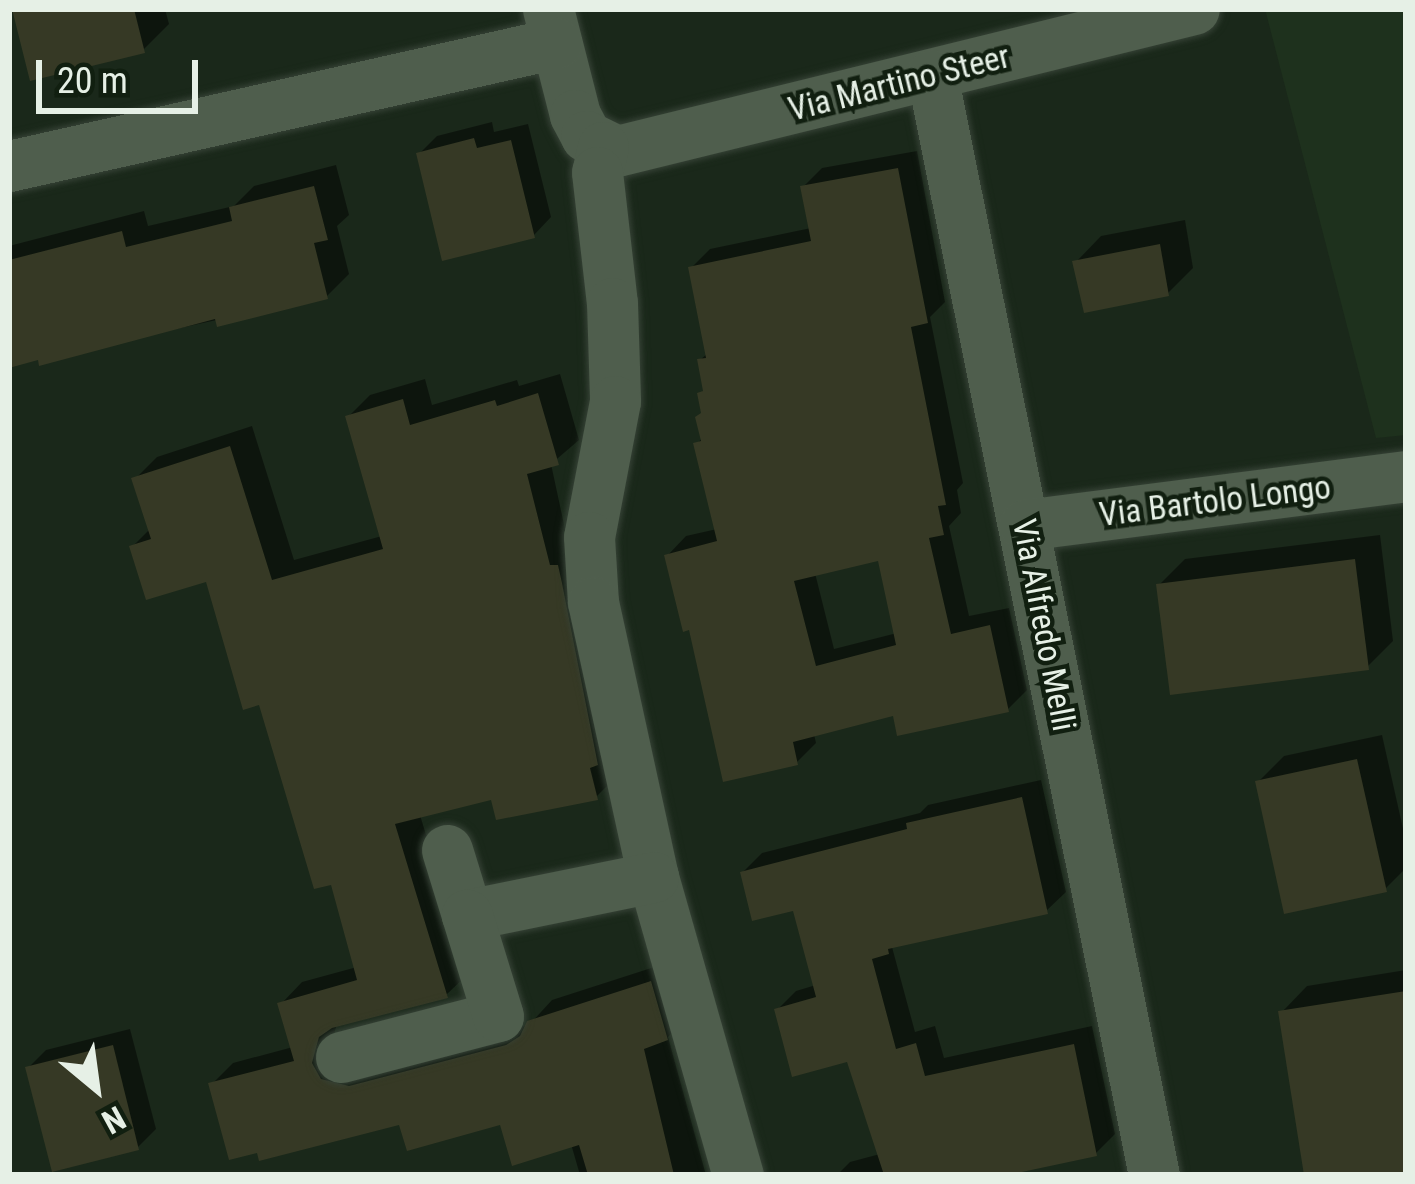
<!DOCTYPE html>
<html>
<head>
<meta charset="utf-8">
<style>
  body { margin:0 }
  #map { position:relative; width:1415px; height:1184px; overflow:hidden; background:#1a281a; font-family:"Roboto Condensed",sans-serif }
  div>[style] { position:absolute }
  .built>* { inset:0; background:#1e311d }
  .shadow>* { inset:0; background:#0007 }
  .building>* { inset:0; background:#363925 }
  .roads { filter:drop-shadow(0 0 3px #364236) drop-shadow(0 0 3px #364236) }
  .street>* { height:51px; margin:-25.5px; padding:0 25.5px; transform-origin:25.5px; border-radius:25.5px; background:#4f5e4d }
  span { translate:-50% -50%; white-space:nowrap; text-align:center; line-height:1.15; -webkit-text-stroke:9px #111f10; paint-order:stroke }
  .street-label { font-size:33px; color:#e6f0e6 }
  .frame { position:absolute; inset:0; border:12px solid #e6f0e6; pointer-events:none }
  .north { position:absolute; left:36px; top:1028px; width:120px; height:120px; -webkit-text-stroke:9px #111f10; paint-order:stroke; rotate:151deg; font-size:33px; font-weight:700; line-height:48px; text-align:center; color:#e6f0e6 }
  .north::after { content:''; display:block; margin:auto; width:42px; height:54px; background:#e6f0e6; clip-path:polygon(50% 0,100% 100%,50% 72%,0 100%) }
  .scale { position:absolute; left:36px; top:60px; width:162px; height:54px; box-sizing:border-box; border:6px solid #e6f0e6; border-top:0; padding-left:15px; font-size:36px; line-height:42px; white-space:nowrap; color:#e6f0e6; -webkit-text-stroke:9px #111f10; paint-order:stroke }
</style>
</head>
<body>
<div id="map">
  <div class="built">
    <div style="clip-path:polygon(1265px 9px,1406px 9px,1406px 435px,1376px 438px)"></div>
  </div>
  <div class="shadow">
    <div style="clip-path:polygon(15px 9px,165px 9px,169px 24px,143px 50px)"></div>
    <div style="clip-path:polygon(492px 122px,494px 132px,528px 124px,551px 217px,534px 235px,419px 154px,437px 136px)"></div>
    <div style="clip-path:polygon(evenodd,917px 151px,945px 302px,930px 317px,963px 483px,957px 490px,961px 513px,949px 526px,969px 616px,1009px 608px,1027px 690px,1008px 709px,895px 712px,814px 734px,816px 743px,797px 762px,691px 627px,667px 556px,686px 536px,717px 529px,697px 444px,703px 437px,700px 394px,706px 388px,700px 360px,708px 353px,691px 268px,710px 249px,811px 228px,803px 187px,822px 168px,917px 151px,880px 557px,897px 633px,834px 649px,815px 573px,880px 557px)"></div>
    <div style="clip-path:polygon(336px 165px,349px 215px,337px 226px,349px 274px,327px 296px,9px 365px,9px 246px,144px 211px,148px 226px,234px 206px,254px 186px)"></div>
    <div style="clip-path:polygon(1185px 220px,1193px 268px,1168px 293px,1076px 262px,1101px 236px)"></div>
    <div style="clip-path:polygon(560px 374px,579px 440px,551px 464px,618px 775px,596px 797px,493px 796px,420px 815px,468px 974px,446px 995px,337px 1024px,332px 1040px,372px 1066px,529px 1025px,552px 1000px,673px 961px,689px 1016px,668px 1037px,706px 1175px,580px 1175px,571px 1144px,502px 1121px,401px 1121px,212px 1084px,233px 1063px,293px 1047px,281px 1004px,302px 982px,357px 967px,334px 881px,208px 578px,132px 547px,150px 529px,135px 479px,157px 457px,252px 426px,294px 560px,382px 536px,349px 416px,370px 395px,425px 379px,432px 405px,517px 380px,519px 386px)"></div>
    <div style="clip-path:polygon(1380px 535px,1393px 641px,1367px 667px,1159px 585px,1185px 559px)"></div>
    <div style="clip-path:polygon(1382px 735px,1406px 842px,1406px 868px,1385px 889px,1258px 782px,1284px 756px)"></div>
    <div style="clip-path:polygon(1041px 780px,1066px 892px,1046px 911px,892px 947px,915px 1032px,935px 1026px,944px 1058px,1092px 1026px,1115px 1134px,1096px 1153px,993px 1175px,837px 1175px,850px 1162px,880px 1154px,849px 1058px,777px 1010px,796px 991px,816px 985px,795px 907px,743px 872px,762px 853px,920px 813px,928px 805px)"></div>
    <div style="clip-path:polygon(1406px 970px,1406px 1175px,1307px 1175px,1282px 1012px,1307px 986px)"></div>
    <div style="clip-path:polygon(130px 1029px,156px 1129px,138px 1147px,28px 1068px,46px 1050px)"></div>
  </div>
  <div class="building">
    <div style="clip-path:polygon(12px 9px,134px 9px,145px 53px,30px 81px)"></div>
    <div style="clip-path:polygon(474px 138px,477px 148px,511px 140px,535px 238px,442px 261px,416px 153px)"></div>
    <div style="clip-path:polygon(evenodd,898px 168px,928px 323px,911px 327px,946px 505px,938px 506px,944px 535px,929px 538px,951px 634px,990px 625px,1009px 712px,897px 736px,893px 716px,793px 742px,798px 765px,723px 782px,689px 630px,683px 632px,664px 555px,717px 541px,693px 443px,701px 441px,695px 417px,701px 413px,697px 393px,703px 391px,697px 359px,706px 358px,688px 267px,811px 241px,800px 186px,898px 168px,878px 561px,896px 645px,816px 666px,794px 581px,878px 561px)"></div>
    <div style="clip-path:polygon(314px 186px,328px 240px,314px 243px,328px 299px,217px 327px,215px 319px,39px 366px,38px 360px,9px 368px,9px 260px,122px 231px,126px 247px,232px 221px,229px 207px)"></div>
    <div style="clip-path:polygon(1160px 244px,1169px 296px,1084px 313px,1072px 261px)"></div>
    <div style="clip-path:polygon(538px 393px,559px 465px,527px 474px,550px 565px,558px 565px,562px 583px,598px 765px,590px 768px,598px 800px,496px 820px,491px 800px,395px 824px,448px 998px,332px 1028px,319px 1037px,312px 1063px,321px 1079px,349px 1086px,506px 1045px,520px 1036px,527px 1021px,651px 981px,668px 1040px,644px 1049px,674px 1175px,588px 1175px,579px 1145px,512px 1166px,500px 1125px,407px 1151px,399px 1125px,259px 1161px,257px 1153px,229px 1160px,208px 1083px,294px 1061px,277px 1003px,357px 980px,331px 885px,314px 889px,259px 705px,243px 710px,206px 582px,146px 600px,129px 546px,151px 539px,131px 478px,230px 446px,272px 580px,383px 549px,345px 416px,403px 399px,410px 425px,495px 400px,497px 406px)"></div>
    <div style="clip-path:polygon(1355px 559px,1369px 670px,1170px 695px,1156px 584px)"></div>
    <div style="clip-path:polygon(1357px 759px,1387px 892px,1284px 914px,1255px 781px)"></div>
    <div style="clip-path:polygon(1022px 797px,1048px 914px,888px 949px,889px 954px,872px 959px,896px 1049px,916px 1043px,925px 1076px,1074px 1044px,1097px 1156px,1008px 1175px,884px 1175px,847px 1062px,792px 1077px,774px 1009px,816px 997px,793px 911px,752px 921px,740px 872px,907px 829px,906px 823px)"></div>
    <div style="clip-path:polygon(1406px 991px,1406px 1175px,1304px 1175px,1278px 1011px)"></div>
    <div style="clip-path:polygon(113px 1045px,139px 1150px,52px 1172px,25px 1067px)"></div>
  </div>
  <div class="roads">
    <div class="street">
      <div style="left:548px;top:9px;width:109px;rotate:75.7deg"></div>
      <div style="left:575px;top:115px;width:24px;rotate:62deg"></div>
      <div style="left:586px;top:136px;width:34px;rotate:26deg"></div>
      <div style="left:617px;top:151px;width:594px;rotate:-13.83deg"></div>
      <div style="left:932px;top:75px;width:1122px;rotate:78.59deg"></div>
      <div style="left:603px;top:147px;width:26px;rotate:103deg"></div>
      <div style="left:597px;top:172px;width:132px;rotate:83.5deg"></div>
      <div style="left:612px;top:303px;width:98px;rotate:88.2deg"></div>
      <div style="left:615px;top:401px;width:138px;rotate:100.8deg"></div>
      <div style="left:589px;top:537px;width:65px;rotate:86.5deg"></div>
      <div style="left:593px;top:602px;width:281px;rotate:77.7deg"></div>
      <div style="left:653px;top:877px;width:310px;rotate:74.1deg"></div>
      <div style="left:9px;top:166px;width:561px;rotate:-12.67deg"></div>
      <div style="left:1024px;top:525px;width:385px;rotate:-7.3deg"></div>
      <div style="left:447px;top:850px;width:68px;rotate:72.9deg"></div>
      <div style="left:467px;top:915px;width:190px;rotate:-11.5deg"></div>
      <div style="left:341px;top:1057px;width:162px;rotate:-14.6deg"></div>
      <div style="left:498px;top:1016px;width:106px;rotate:-107.1deg"></div>
    </div>
  </div>
  <div class="street-label">
    <span style="left:899px;top:83px;rotate:-14deg">Via Martino Steer</span>
    <span style="left:1215px;top:501px;rotate:-7deg">Via Bartolo Longo</span>
    <span style="left:1044px;top:625px;rotate:79deg">Via Alfredo Melli</span>
  </div>
  <div class="frame"></div>
  <div class="north">N</div>
  <div class="scale">20 m</div>
</div>
</body>
</html>
